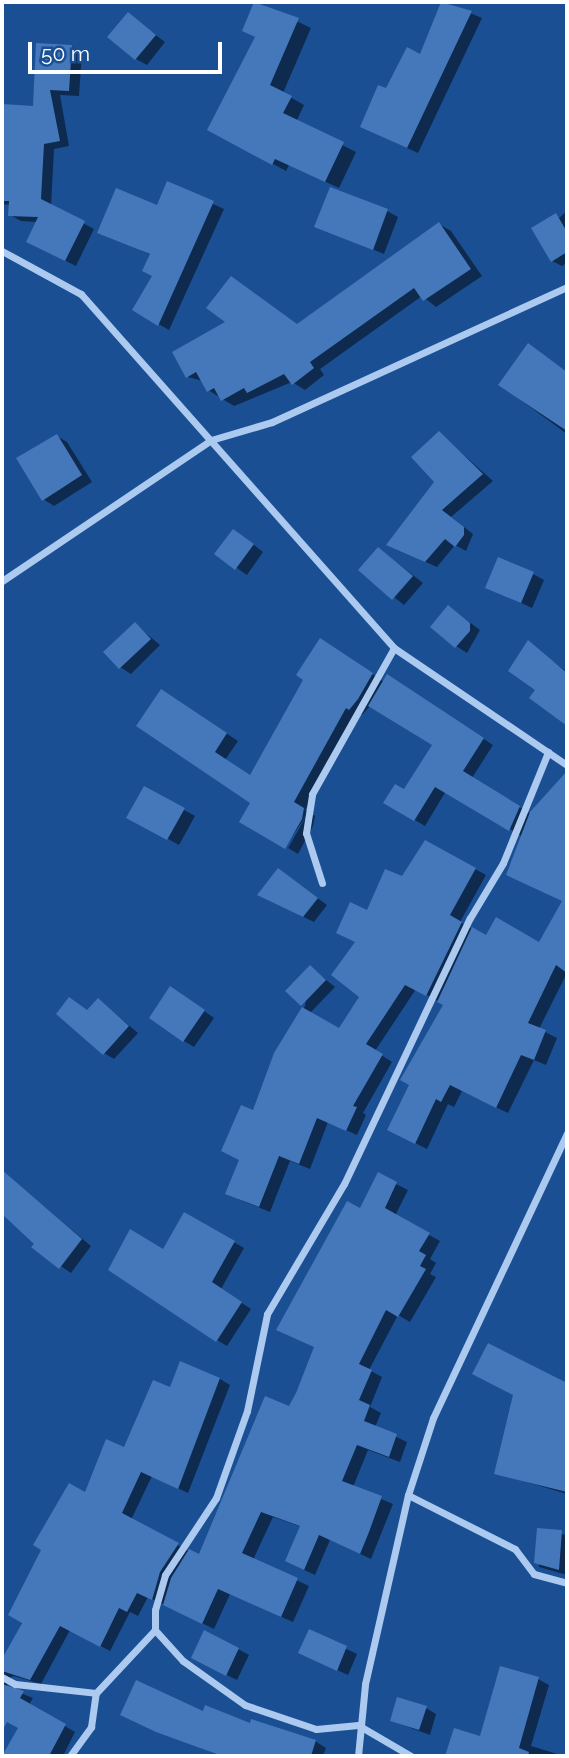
<!DOCTYPE html>
<html>
<head>
<meta charset="utf-8">
<style>
  body { margin:0 }
  #map { position:relative; width:569px; height:1758px; overflow:hidden; background:#1b4f94; font-family:Raleway,sans-serif }
  div>[style] { position:absolute }
  .shadow>* { inset:0; background:#0007 }
  .building>* { inset:0; background:#4478bb }
  .street>* { height:7px; margin:-3.5px; padding:0 3.5px; transform-origin:3.5px; border-radius:3.5px; background:#accaef }
  span { translate:-50% -50%; white-space:nowrap; text-align:center; line-height:1.15; -webkit-text-stroke:6px #1b4f94; paint-order:stroke }
  .frame { position:absolute; inset:0; border:4px solid #fff; pointer-events:none }
  .scale { position:absolute; left:28px; top:42px; width:194px; height:32px; box-sizing:border-box; border:4px solid #fff; border-top:0; padding-left:9px; font-size:21px; line-height:24px; white-space:nowrap; color:#fff; -webkit-text-stroke:5px #1b4f94; paint-order:stroke }
</style>
</head>
<body>
<div id="map">
  <div class="shadow">
    <div style="clip-path:polygon(256px 2px,311px 28px,283px 93px,304px 105px,296px 122px,356px 152px,339px 188px,289px 165px,286px 171px,223px 137px,257px 38px,244px 30px)"></div>
    <div style="clip-path:polygon(444px 2px,482px 18px,418px 153px,372px 132px,386px 90px,421px 57px)"></div>
    <div style="clip-path:polygon(128px 14px,165px 42px,147px 65px,136px 59px)"></div>
    <div style="clip-path:polygon(72px 47px,82px 53px,79px 96px,60px 95px,69px 146px,54px 149px,51px 206px,94px 229px,76px 266px,38px 247px,38px 222px,21px 221px,10px 215px,11px 205px,2px 204px,2px 104px,34px 108px)"></div>
    <div style="clip-path:polygon(167px 183px,224px 209px,169px 330px,134px 310px,154px 276px,151px 255px,100px 232px,158px 207px)"></div>
    <div style="clip-path:polygon(387px 211px,398px 217px,384px 254px,317px 226px)"></div>
    <div style="clip-path:polygon(567px 211px,567px 263px,562px 266px,552px 261px,538px 236px)"></div>
    <div style="clip-path:polygon(439px 224px,451px 231px,482px 276px,436px 307px,422px 296px,320px 369px,324px 375px,305px 390px,292px 382px,234px 406px,208px 390px,203px 381px,188px 377px,174px 353px,299px 326px)"></div>
    <div style="clip-path:polygon(529px 346px,567px 372px,567px 434px,500px 385px)"></div>
    <div style="clip-path:polygon(440px 434px,493px 481px,451px 517px,473px 534px,466px 551px,455px 545px,437px 567px,388px 545px,436px 482px)"></div>
    <div style="clip-path:polygon(57px 436px,67px 442px,92px 482px,54px 506px,43px 499px)"></div>
    <div style="clip-path:polygon(244px 537px,263px 552px,247px 575px,217px 554px)"></div>
    <div style="clip-path:polygon(379px 549px,423px 583px,404px 605px,360px 570px)"></div>
    <div style="clip-path:polygon(533px 574px,544px 580px,532px 608px,487px 587px)"></div>
    <div style="clip-path:polygon(449px 607px,480px 630px,467px 653px,456px 646px)"></div>
    <div style="clip-path:polygon(135px 624px,160px 645px,131px 674px,120px 667px)"></div>
    <div style="clip-path:polygon(528px 643px,567px 672px,567px 726px,531px 698px,537px 689px)"></div>
    <div style="clip-path:polygon(332px 647px,384px 682px,397px 682px,493px 745px,472px 778px,531px 814px,557px 785px,567px 791px,567px 973px,539px 1029px,557px 1038px,546px 1065px,534px 1060px,508px 1113px,462px 1091px,454px 1107px,448px 1104px,427px 1149px,401px 1136px,445px 1005px,416px 989px,375px 1051px,392px 1062px,363px 1113px,366px 1115px,357px 1135px,328px 1122px,310px 1169px,290px 1161px,270px 1212px,238px 1199px,241px 1160px,275px 1054px,305px 1006px,310px 967px,335px 987px,310px 1013px,340px 1030px,362px 997px,357px 943px,368px 913px,403px 878px,426px 842px,486px 875px,460px 922px,487px 937px,540px 944px,564px 901px,523px 837px,446px 791px,425px 826px,386px 803px,405px 792px,434px 745px,371px 705px,362px 715px,358px 713px,305px 810px,315px 816px,313px 826px,298px 854px,288px 848px,308px 813px,285px 847px,173px 698px,238px 741px,225px 760px,251px 777px)"></div>
    <div style="clip-path:polygon(144px 788px,195px 816px,179px 845px,129px 817px)"></div>
    <div style="clip-path:polygon(279px 870px,327px 905px,314px 922px,270px 901px)"></div>
    <div style="clip-path:polygon(182px 995px,214px 1018px,194px 1047px,184px 1041px)"></div>
    <div style="clip-path:polygon(99px 1000px,138px 1033px,114px 1059px,104px 1053px,88px 1012px)"></div>
    <div style="clip-path:polygon(2px 1171px,91px 1246px,71px 1273px,33px 1247px,36px 1243px,2px 1212px)"></div>
    <div style="clip-path:polygon(378px 1175px,408px 1190px,395px 1216px,440px 1241px,430px 1259px,436px 1263px,430px 1274px,436px 1277px,410px 1322px,398px 1315px,369px 1370px,382px 1377px,370px 1407px,381px 1413px,375px 1427px,407px 1442px,400px 1462px,368px 1450px,353px 1487px,393px 1504px,371px 1559px,330px 1540px,315px 1575px,298px 1567px,302px 1527px,273px 1517px,253px 1560px,309px 1586px,293px 1622px,230px 1594px,214px 1629px,148px 1597px,138px 1616px,130px 1612px,110px 1651px,70px 1630px,41px 1684px,14px 1676px,6px 1679px,8px 1688px,33px 1698px,29px 1705px,75px 1732px,63px 1756px,4px 1756px,20px 1728px,2px 1719px,2px 1662px,86px 1495px,171px 1389px,181px 1364px,220px 1379px,230px 1385px,188px 1493px,152px 1476px,131px 1520px,200px 1557px,290px 1408px,315px 1348px,360px 1210px)"></div>
    <div style="clip-path:polygon(185px 1214px,244px 1248px,221px 1289px,251px 1309px,227px 1346px,217px 1340px,164px 1251px)"></div>
    <div style="clip-path:polygon(489px 1345px,567px 1384px,567px 1494px,496px 1473px,515px 1395px)"></div>
    <div style="clip-path:polygon(538px 1530px,567px 1535px,567px 1575px,539px 1567px)"></div>
    <div style="clip-path:polygon(309px 1631px,357px 1654px,348px 1675px,310px 1658px)"></div>
    <div style="clip-path:polygon(238px 1649px,249px 1655px,237px 1680px,204px 1664px)"></div>
    <div style="clip-path:polygon(538px 1679px,549px 1685px,531px 1746px,564px 1756px,447px 1756px,455px 1730px,481px 1738px)"></div>
    <div style="clip-path:polygon(426px 1708px,436px 1714px,430px 1735px,392px 1721px)"></div>
    <div style="clip-path:polygon(204px 1713px,315px 1741px,326px 1748px,323px 1756px,221px 1756px,133px 1721px)"></div>
  </div>
  <div class="building">
    <div style="clip-path:polygon(254px 2px,299px 18px,270px 85px,292px 96px,283px 113px,344px 142px,325px 182px,275px 159px,272px 165px,207px 130px,255px 37px,242px 31px)"></div>
    <div style="clip-path:polygon(441px 2px,472px 11px,407px 148px,360px 127px,378px 85px,386px 88px,407px 47px,420px 54px)"></div>
    <div style="clip-path:polygon(128px 12px,156px 35px,135px 60px,107px 37px)"></div>
    <div style="clip-path:polygon(36px 43px,72px 45px,69px 91px,50px 90px,60px 141px,44px 144px,41px 199px,85px 221px,65px 261px,26px 242px,38px 217px,8px 216px,9px 201px,2px 201px,3px 104px,33px 106px)"></div>
    <div style="clip-path:polygon(167px 181px,214px 201px,158px 326px,132px 310px,152px 276px,142px 271px,150px 254px,97px 233px,116px 188px,157px 205px)"></div>
    <div style="clip-path:polygon(330px 187px,388px 209px,373px 250px,314px 227px)"></div>
    <div style="clip-path:polygon(556px 213px,567px 232px,567px 252px,551px 262px,531px 228px)"></div>
    <div style="clip-path:polygon(439px 222px,471px 269px,423px 301px,414px 288px,310px 362px,314px 368px,292px 385px,284px 374px,247px 393px,244px 388px,221px 401px,214px 388px,207px 392px,196px 372px,186px 378px,172px 352px,225px 322px,206px 308px,231px 276px,297px 324px)"></div>
    <div style="clip-path:polygon(528px 343px,567px 372px,567px 431px,498px 385px)"></div>
    <div style="clip-path:polygon(439px 431px,483px 474px,442px 510px,464px 527px,464px 535px,455px 547px,445px 539px,425px 562px,386px 545px,434px 482px,411px 457px)"></div>
    <div style="clip-path:polygon(57px 434px,82px 475px,42px 501px,16px 458px)"></div>
    <div style="clip-path:polygon(233px 529px,254px 544px,235px 570px,214px 554px)"></div>
    <div style="clip-path:polygon(378px 547px,413px 576px,392px 600px,358px 570px)"></div>
    <div style="clip-path:polygon(498px 557px,534px 572px,521px 603px,485px 588px)"></div>
    <div style="clip-path:polygon(448px 605px,470px 623px,470px 631px,455px 648px,430px 627px)"></div>
    <div style="clip-path:polygon(135px 622px,151px 639px,119px 669px,103px 652px)"></div>
    <div style="clip-path:polygon(320px 638px,373px 673px,358px 699px,349px 710px,346px 708px,294px 802px,304px 808px,302px 819px,285px 849px,239px 822px,250px 803px,136px 726px,161px 689px,227px 733px,215px 752px,250px 775px,303px 680px,296px 675px)"></div>
    <div style="clip-path:polygon(528px 640px,567px 673px,567px 726px,529px 698px,535px 690px,508px 671px)"></div>
    <div style="clip-path:polygon(387px 674px,484px 738px,463px 771px,520px 806px,509px 831px,435px 787px,414px 821px,383px 803px,395px 784px,404px 789px,432px 745px,368px 706px)"></div>
    <div style="clip-path:polygon(567px 771px,567px 973px,556px 965px,528px 1023px,546px 1030px,534px 1060px,521px 1055px,496px 1108px,450px 1085px,441px 1102px,436px 1099px,415px 1144px,387px 1130px,409px 1085px,400px 1080px,443px 1005px,437px 1002px,472px 927px,486px 935px,496px 917px,539px 942px,562px 901px,506px 875px,530px 812px)"></div>
    <div style="clip-path:polygon(144px 786px,185px 808px,167px 840px,126px 818px)"></div>
    <div style="clip-path:polygon(425px 840px,476px 868px,450px 915px,462px 922px,426px 996px,405px 985px,366px 1044px,383px 1054px,353px 1106px,357px 1107px,346px 1131px,317px 1118px,299px 1164px,279px 1156px,259px 1207px,225px 1194px,239px 1160px,221px 1151px,241px 1105px,253px 1110px,274px 1053px,302px 1007px,339px 1028px,359px 997px,331px 975px,355px 942px,336px 933px,350px 902px,367px 910px,385px 869px,402px 876px)"></div>
    <div style="clip-path:polygon(278px 868px,318px 898px,303px 917px,257px 895px)"></div>
    <div style="clip-path:polygon(310px 965px,326px 980px,301px 1006px,285px 991px)"></div>
    <div style="clip-path:polygon(170px 986px,205px 1010px,183px 1042px,149px 1018px)"></div>
    <div style="clip-path:polygon(69px 997px,87px 1010px,98px 998px,129px 1026px,103px 1055px,56px 1014px)"></div>
    <div style="clip-path:polygon(2px 1170px,82px 1239px,59px 1269px,31px 1247px,34px 1244px,2px 1214px)"></div>
    <div style="clip-path:polygon(378px 1172px,397px 1182px,385px 1208px,430px 1233px,419px 1251px,426px 1255px,420px 1266px,426px 1269px,398px 1317px,386px 1310px,359px 1364px,372px 1370px,359px 1400px,370px 1405px,364px 1421px,397px 1434px,389px 1457px,357px 1445px,342px 1481px,382px 1496px,369px 1532px,360px 1554px,319px 1535px,304px 1570px,285px 1561px,300px 1526px,261px 1512px,242px 1553px,298px 1578px,281px 1617px,218px 1589px,202px 1624px,163px 1605px,171px 1578px,189px 1549px,199px 1554px,265px 1396px,289px 1406px,296px 1393px,314px 1347px,276px 1330px,347px 1201px,360px 1208px)"></div>
    <div style="clip-path:polygon(184px 1212px,235px 1241px,212px 1282px,242px 1302px,216px 1342px,108px 1270px,130px 1229px,163px 1249px)"></div>
    <div style="clip-path:polygon(488px 1343px,567px 1383px,567px 1492px,494px 1474px,513px 1395px,472px 1374px)"></div>
    <div style="clip-path:polygon(180px 1361px,220px 1378px,178px 1489px,141px 1472px,122px 1513px,179px 1543px,160px 1572px,152px 1600px,137px 1593px,127px 1612px,119px 1608px,100px 1647px,60px 1626px,30px 1680px,2px 1671px,2px 1659px,22px 1623px,8px 1615px,41px 1550px,33px 1545px,69px 1483px,85px 1492px,106px 1439px,124px 1447px,153px 1380px,170px 1387px)"></div>
    <div style="clip-path:polygon(537px 1528px,562px 1530px,559px 1570px,534px 1563px)"></div>
    <div style="clip-path:polygon(309px 1629px,347px 1646px,337px 1671px,298px 1653px)"></div>
    <div style="clip-path:polygon(204px 1630px,239px 1648px,226px 1676px,191px 1658px)"></div>
    <div style="clip-path:polygon(500px 1666px,539px 1677px,519px 1748px,529px 1752px,528px 1756px,445px 1756px,454px 1728px,480px 1736px)"></div>
    <div style="clip-path:polygon(136px 1680px,203px 1711px,205px 1705px,250px 1723px,251px 1719px,316px 1740px,311px 1756px,222px 1756px,156px 1732px,120px 1715px)"></div>
    <div style="clip-path:polygon(2px 1684px,24px 1691px,20px 1698px,66px 1724px,49px 1756px,2px 1756px,18px 1728px,7px 1722px,2px 1731px)"></div>
    <div style="clip-path:polygon(397px 1697px,427px 1706px,419px 1730px,390px 1721px)"></div>
  </div>
  <div class="street">
    <div style="left:2px;top:251px;width:90px;rotate:28.6deg"></div>
    <div style="left:81px;top:294px;width:473px;rotate:48.5deg"></div>
    <div style="left:394px;top:648px;width:209px;rotate:34.1deg"></div>
    <div style="left:2px;top:581px;width:252px;rotate:-34deg"></div>
    <div style="left:211px;top:440px;width:64px;rotate:-16.4deg"></div>
    <div style="left:272px;top:422px;width:324px;rotate:-24.6deg"></div>
    <div style="left:322px;top:883px;width:52px;rotate:-107.7deg"></div>
    <div style="left:306px;top:833px;width:39px;rotate:-81deg"></div>
    <div style="left:312px;top:794px;width:167px;rotate:-60.7deg"></div>
    <div style="left:408px;top:1495px;width:120px;rotate:26.8deg"></div>
    <div style="left:515px;top:1549px;width:31px;rotate:53deg"></div>
    <div style="left:534px;top:1574px;width:34px;rotate:15deg"></div>
    <div style="left:2px;top:1677px;width:15px;rotate:28deg"></div>
    <div style="left:15px;top:1684px;width:81px;rotate:6.3deg"></div>
    <div style="left:70px;top:1756px;width:36px;rotate:-54deg"></div>
    <div style="left:91px;top:1727px;width:34px;rotate:-82deg"></div>
    <div style="left:96px;top:1693px;width:86px;rotate:-46.9deg"></div>
    <div style="left:358px;top:1756px;width:72px;rotate:-84.4deg"></div>
    <div style="left:365px;top:1684px;width:194px;rotate:-77.2deg"></div>
    <div style="left:408px;top:1495px;width:81px;rotate:-72deg"></div>
    <div style="left:433px;top:1418px;width:315px;rotate:-64.8deg"></div>
    <div style="left:411px;top:1756px;width:61px;rotate:-149.7deg"></div>
    <div style="left:358px;top:1725px;width:42px;rotate:174.6deg"></div>
    <div style="left:316px;top:1729px;width:75px;rotate:-161.3deg"></div>
    <div style="left:245px;top:1705px;width:76px;rotate:-144.6deg"></div>
    <div style="left:183px;top:1661px;width:42px;rotate:-132.1deg"></div>
    <div style="left:155px;top:1630px;width:20px;rotate:-90deg"></div>
    <div style="left:155px;top:1610px;width:36px;rotate:-74deg"></div>
    <div style="left:165px;top:1575px;width:92px;rotate:-56.5deg"></div>
    <div style="left:216px;top:1498px;width:92px;rotate:-70.4deg"></div>
    <div style="left:247px;top:1411px;width:99px;rotate:-78.3deg"></div>
    <div style="left:267px;top:1314px;width:151px;rotate:-59.4deg"></div>
    <div style="left:344px;top:1184px;width:294px;rotate:-64.7deg"></div>
    <div style="left:470px;top:918px;width:64px;rotate:-59deg"></div>
    <div style="left:503px;top:863px;width:120px;rotate:-67.9deg"></div>
  </div>
  <div class="frame"></div>
  <div class="scale">50 m</div>
</div>
</body>
</html>
